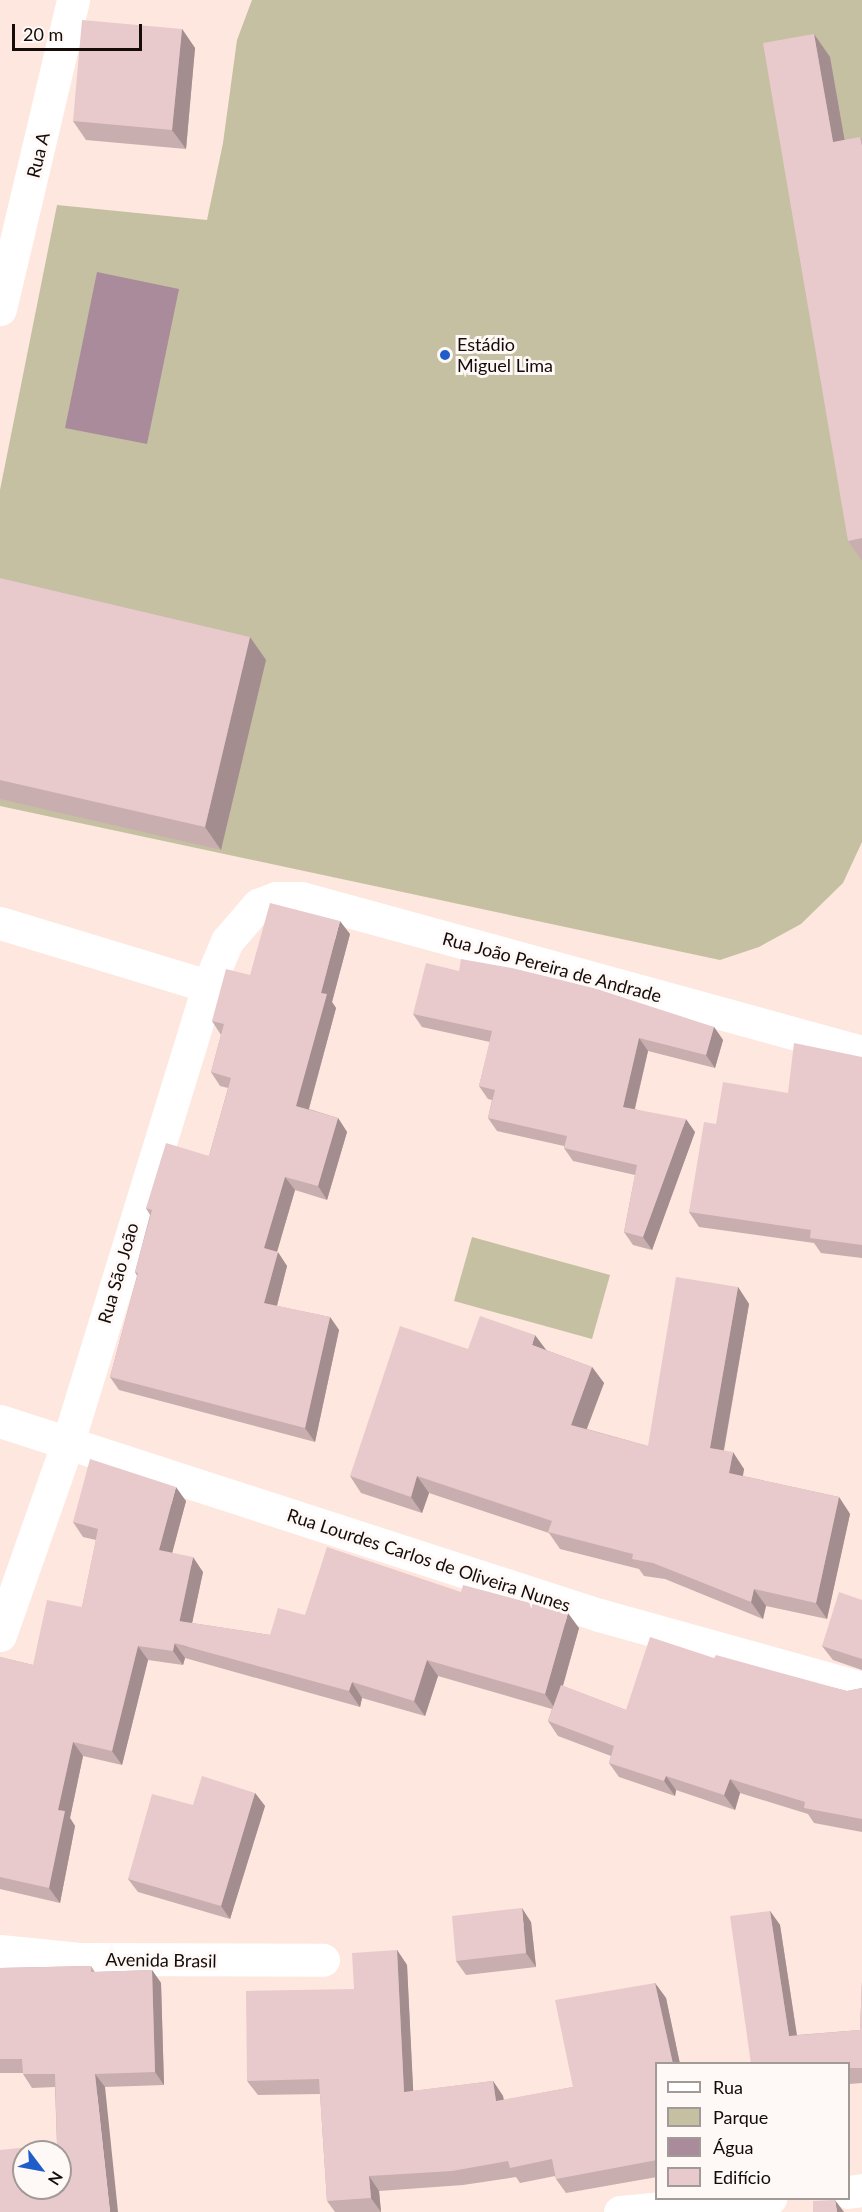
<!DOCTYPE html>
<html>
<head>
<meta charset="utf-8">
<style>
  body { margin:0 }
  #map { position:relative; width:862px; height:2212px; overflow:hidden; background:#fee7de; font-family:Lato,sans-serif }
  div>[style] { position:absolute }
  .green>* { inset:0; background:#c5c0a2 }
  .water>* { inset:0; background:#aa8b9b }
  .minor>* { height:33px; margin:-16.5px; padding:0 16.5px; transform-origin:16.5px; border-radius:16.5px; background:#fff }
  .wall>* { inset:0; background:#c8aeaf }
  .shaded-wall>* { inset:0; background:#a38d8f }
  .building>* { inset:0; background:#e9cacc }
  .dots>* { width:16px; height:16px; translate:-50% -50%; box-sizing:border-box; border:3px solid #fef8f6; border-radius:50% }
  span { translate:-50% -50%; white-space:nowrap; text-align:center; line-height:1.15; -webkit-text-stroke:6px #fef8f6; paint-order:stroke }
  .street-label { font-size:18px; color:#150c09 }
  .poi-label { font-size:18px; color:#150c09 }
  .left { translate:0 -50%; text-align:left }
  .legend { position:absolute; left:655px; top:2062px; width:195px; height:138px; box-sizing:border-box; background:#fef8f6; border:2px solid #a19a97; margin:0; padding:8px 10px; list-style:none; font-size:18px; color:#150c09 }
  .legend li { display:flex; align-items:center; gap:12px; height:30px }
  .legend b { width:30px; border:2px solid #a19a97 }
  .north { position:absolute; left:12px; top:2140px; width:60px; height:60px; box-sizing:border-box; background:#fef8f6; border:2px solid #a19a97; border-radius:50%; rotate:122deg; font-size:16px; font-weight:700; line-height:24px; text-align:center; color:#150c09 }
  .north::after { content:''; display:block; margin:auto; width:21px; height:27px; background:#1f5eca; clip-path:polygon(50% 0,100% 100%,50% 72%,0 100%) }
  .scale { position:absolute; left:12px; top:24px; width:130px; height:27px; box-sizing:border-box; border:3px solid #150c09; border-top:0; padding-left:8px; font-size:18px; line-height:21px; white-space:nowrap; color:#150c09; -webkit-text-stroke:4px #fef8f6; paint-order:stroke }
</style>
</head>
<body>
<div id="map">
  <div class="green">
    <div style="clip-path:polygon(252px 0,862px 0,862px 842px,843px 883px,801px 924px,759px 947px,720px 960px,0 806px,0 490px,57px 205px,207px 220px,223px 143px,237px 40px)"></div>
    <div style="clip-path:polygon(472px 1237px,610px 1275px,592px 1339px,454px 1301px)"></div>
  </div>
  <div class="water">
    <div style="clip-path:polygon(97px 272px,179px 289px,147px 444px,65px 428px)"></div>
  </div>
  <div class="minor">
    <div style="left:0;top:309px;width:318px;rotate:-76.7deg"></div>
    <div style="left:0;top:923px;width:217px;rotate:16.9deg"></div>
    <div style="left:0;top:1421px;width:630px;rotate:17.95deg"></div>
    <div style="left:599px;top:1615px;width:273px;rotate:15.5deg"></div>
    <div style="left:0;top:1635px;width:205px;rotate:-70.6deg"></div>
    <div style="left:68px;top:1442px;width:477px;rotate:-72.9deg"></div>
    <div style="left:208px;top:986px;width:49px;rotate:-67.1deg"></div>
    <div style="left:227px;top:941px;width:48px;rotate:-49.3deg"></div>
    <div style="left:258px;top:905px;width:19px;rotate:-21deg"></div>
    <div style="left:276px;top:898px;width:25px"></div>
    <div style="left:301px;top:898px;width:582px;rotate:15.35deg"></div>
    <div style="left:0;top:1951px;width:80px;rotate:5.7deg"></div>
    <div style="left:80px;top:1959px;width:243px;rotate:0.2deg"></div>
    <div style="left:848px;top:2192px;width:14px;rotate:-8deg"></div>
    <div style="left:620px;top:2212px;width:151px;rotate:-5.3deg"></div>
  </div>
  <div class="wall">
    <div style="clip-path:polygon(182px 29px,195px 48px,186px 149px,86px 140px,73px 121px)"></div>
    <div style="clip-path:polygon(814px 34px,830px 57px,844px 140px,860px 137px,862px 139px,862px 561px,848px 541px)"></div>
    <div style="clip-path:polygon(0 578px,250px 637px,266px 660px,221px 850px,0 799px)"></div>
    <div style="clip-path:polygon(350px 934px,332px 1002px,336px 1008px,309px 1109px,338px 1118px,347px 1132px,327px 1200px,295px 1190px,277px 1252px,287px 1266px,277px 1306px,330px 1317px,339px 1330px,315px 1442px,119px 1390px,110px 1377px,137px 1276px,135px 1272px,150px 1215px,146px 1208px,209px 1156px,228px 1088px,220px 1086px,211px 1072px,221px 1035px,212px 1021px,250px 975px)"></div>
    <div style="clip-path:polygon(459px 971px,714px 1027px,723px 1040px,715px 1068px,648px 1051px,635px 1109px,695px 1132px,652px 1250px,633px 1245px,624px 1232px,635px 1175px,573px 1161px,564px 1148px,564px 1146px,497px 1131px,488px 1118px,492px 1100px,488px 1099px,479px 1086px,490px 1042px,422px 1027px,413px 1014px)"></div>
    <div style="clip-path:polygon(862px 1057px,862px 1258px,821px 1253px,814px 1243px,699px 1227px,689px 1212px,716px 1124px,788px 1093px)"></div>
    <div style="clip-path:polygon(738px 1287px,749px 1304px,724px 1451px,744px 1469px,743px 1476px,839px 1497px,850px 1514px,827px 1619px,766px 1606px,763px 1619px,665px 1579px,644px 1576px,639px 1569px,560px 1549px,549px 1533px,429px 1493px,422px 1513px,361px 1493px,350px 1476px,468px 1349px,546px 1350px,592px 1367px,604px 1383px,587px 1429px,648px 1446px)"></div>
    <div style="clip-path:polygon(186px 1501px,172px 1553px,203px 1572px,192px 1623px,270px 1635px,305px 1615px,461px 1592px,579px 1628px,563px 1686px,626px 1710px,714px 1658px,847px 1691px,862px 1688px,862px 1832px,814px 1823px,808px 1814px,740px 1793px,735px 1810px,676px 1790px,675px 1796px,619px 1777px,609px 1763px,611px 1756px,558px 1736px,548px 1721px,552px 1709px,438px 1676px,425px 1716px,362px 1698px,360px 1707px,185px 1658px,183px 1665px,148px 1660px,122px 1765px,83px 1756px,70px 1818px,75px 1826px,60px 1903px,0 1889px,0 1657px,33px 1665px,82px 1607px,96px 1540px,83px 1537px,73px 1522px)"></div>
    <div style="clip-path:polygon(862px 1600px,862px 1670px,833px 1660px,822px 1646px)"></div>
    <div style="clip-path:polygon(255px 1793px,265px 1806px,230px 1919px,138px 1892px,128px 1879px,193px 1805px)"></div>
    <div style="clip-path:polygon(770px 1911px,780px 1925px,797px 2035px,860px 2030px,862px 1981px,862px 2083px,849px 2084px,849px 2064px,751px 2064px)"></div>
    <div style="clip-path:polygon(531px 1922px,536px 1967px,466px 1975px,456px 1961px)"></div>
    <div style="clip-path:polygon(397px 1950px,407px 1965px,413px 2091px,493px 2081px,503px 2096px,504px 2100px,573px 2087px,655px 1983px,666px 1998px,680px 2064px,657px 2064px,657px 2177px,566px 2193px,556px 2179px,555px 2176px,520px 2183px,516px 2177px,463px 2185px,379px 2191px,381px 2212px,335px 2212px,327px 2201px,320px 2094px,258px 2095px,247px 2081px,354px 1989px)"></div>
    <div style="clip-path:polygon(91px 1966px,95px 1972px,152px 1970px,161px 1983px,164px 2085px,105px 2087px,57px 2144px,55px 2087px,32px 2088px,23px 2074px,23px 2073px,0 2073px,0 1968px)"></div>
  </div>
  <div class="shaded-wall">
    <div style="clip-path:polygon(182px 29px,195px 48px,186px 149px,172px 130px)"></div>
    <div style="clip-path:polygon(814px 34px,830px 57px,849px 165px,833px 142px)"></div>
    <div style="clip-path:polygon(250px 637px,266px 660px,221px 850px,205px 827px)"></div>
    <div style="clip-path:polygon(340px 921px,350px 934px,332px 1002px,336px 1008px,306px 1119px,296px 1106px,321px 993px)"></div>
    <div style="clip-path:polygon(714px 1027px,723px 1040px,715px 1068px,706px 1055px)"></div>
    <div style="clip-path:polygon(639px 1038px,648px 1051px,632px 1120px,623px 1107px)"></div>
    <div style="clip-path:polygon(338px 1118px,347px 1132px,327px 1200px,318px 1186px)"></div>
    <div style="clip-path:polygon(686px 1119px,695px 1132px,652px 1250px,643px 1237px)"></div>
    <div style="clip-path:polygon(285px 1177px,295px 1190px,274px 1262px,264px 1248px)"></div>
    <div style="clip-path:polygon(278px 1252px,287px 1266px,274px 1317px,264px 1303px)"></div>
    <div style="clip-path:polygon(738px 1287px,749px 1304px,721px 1465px,710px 1448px)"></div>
    <div style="clip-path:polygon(330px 1317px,339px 1330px,315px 1442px,305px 1428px)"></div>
    <div style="clip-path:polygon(535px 1335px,547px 1351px,532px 1345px)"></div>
    <div style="clip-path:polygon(592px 1367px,604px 1383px,582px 1441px,571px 1425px)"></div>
    <div style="clip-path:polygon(733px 1452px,744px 1469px,740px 1490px,729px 1473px)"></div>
    <div style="clip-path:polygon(417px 1476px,429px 1493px,422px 1513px,411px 1497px)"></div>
    <div style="clip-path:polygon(176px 1487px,186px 1501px,169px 1565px,159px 1550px)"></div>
    <div style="clip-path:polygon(839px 1497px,850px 1514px,827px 1619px,816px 1603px)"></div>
    <div style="clip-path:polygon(193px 1557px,203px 1572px,187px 1647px,175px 1643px)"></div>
    <div style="clip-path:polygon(754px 1589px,766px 1606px,763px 1619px,751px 1602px)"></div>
    <div style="clip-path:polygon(568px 1613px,579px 1628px,556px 1710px,545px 1694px)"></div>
    <div style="clip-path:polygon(174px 1643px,185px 1658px,183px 1665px,173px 1651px)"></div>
    <div style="clip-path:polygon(138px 1646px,148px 1660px,122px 1765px,112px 1751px)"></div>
    <div style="clip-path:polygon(427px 1660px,438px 1676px,425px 1716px,414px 1701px)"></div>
    <div style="clip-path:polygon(352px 1682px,362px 1698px,360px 1707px,349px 1691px)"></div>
    <div style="clip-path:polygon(73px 1742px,83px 1756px,70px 1818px,75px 1826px,60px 1903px,49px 1888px,58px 1810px)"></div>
    <div style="clip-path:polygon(666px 1776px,676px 1790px,675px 1796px,664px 1781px)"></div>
    <div style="clip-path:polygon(730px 1779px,740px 1793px,735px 1810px,724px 1795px)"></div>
    <div style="clip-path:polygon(255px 1793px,265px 1806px,230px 1919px,221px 1906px)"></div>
    <div style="clip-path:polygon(522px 1908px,531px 1922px,536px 1967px,526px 1953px)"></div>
    <div style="clip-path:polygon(770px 1911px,780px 1925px,799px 2050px,789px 2036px)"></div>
    <div style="clip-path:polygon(397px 1950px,407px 1965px,414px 2107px,404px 2092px)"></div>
    <div style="clip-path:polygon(152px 1970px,161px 1983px,164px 2085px,155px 2072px)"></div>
    <div style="clip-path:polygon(655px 1983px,666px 1998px,680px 2064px,673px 2064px)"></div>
    <div style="clip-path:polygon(95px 2074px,105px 2087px,118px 2212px,110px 2212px)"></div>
    <div style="clip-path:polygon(493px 2081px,503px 2096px,506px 2116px,496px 2101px)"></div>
    <div style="clip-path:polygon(369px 2176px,379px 2191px,381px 2212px,371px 2198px)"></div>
    <div style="clip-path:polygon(835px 2200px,844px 2212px,837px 2212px)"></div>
  </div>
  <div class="building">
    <div style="clip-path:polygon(82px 20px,182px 29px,172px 130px,73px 121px)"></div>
    <div style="clip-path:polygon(814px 34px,833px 142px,860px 137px,862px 146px,862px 538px,848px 541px,763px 43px)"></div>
    <div style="clip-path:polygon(0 578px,250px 637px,205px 827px,0 780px)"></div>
    <div style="clip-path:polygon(270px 903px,340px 921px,321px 993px,327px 994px,296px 1106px,338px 1118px,318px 1186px,285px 1177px,264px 1248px,278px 1252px,264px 1303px,330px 1317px,305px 1428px,110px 1377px,138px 1273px,135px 1272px,152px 1210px,146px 1208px,166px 1143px,209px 1156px,231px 1078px,211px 1072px,224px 1024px,212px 1021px,226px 969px,250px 975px)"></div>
    <div style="clip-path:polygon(461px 959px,512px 968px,594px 988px,714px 1027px,706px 1055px,639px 1038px,623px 1107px,686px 1119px,643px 1237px,624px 1232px,637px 1165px,564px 1148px,567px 1136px,488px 1118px,495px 1090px,479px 1086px,492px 1031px,413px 1014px,426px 963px,459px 971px)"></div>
    <div style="clip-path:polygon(794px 1043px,862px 1057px,862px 1245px,810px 1238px,811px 1230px,689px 1212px,704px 1122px,716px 1124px,723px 1082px,788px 1093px)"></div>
    <div style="clip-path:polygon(676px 1277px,738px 1287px,710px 1448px,733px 1452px,729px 1473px,839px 1497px,816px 1603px,754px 1589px,751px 1602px,653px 1563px,632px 1559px,633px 1554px,548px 1532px,552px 1521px,417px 1476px,411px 1497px,350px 1476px,400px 1326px,468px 1349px,480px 1316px,535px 1335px,532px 1345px,592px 1367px,571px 1425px,648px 1446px)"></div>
    <div style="clip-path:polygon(90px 1459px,176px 1487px,159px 1550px,193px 1557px,173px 1651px,138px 1646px,112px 1751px,73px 1742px,58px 1810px,65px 1811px,49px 1888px,0 1877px,0 1657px,33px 1665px,47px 1600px,82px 1607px,98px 1529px,73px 1522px)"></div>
    <div style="clip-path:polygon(327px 1547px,461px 1592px,463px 1585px,568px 1613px,545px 1694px,427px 1660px,414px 1701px,352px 1682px,349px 1691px,174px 1643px,179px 1621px,270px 1635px,278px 1608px,305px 1615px)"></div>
    <div style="clip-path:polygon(839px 1592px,862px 1600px,862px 1659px,822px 1646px)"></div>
    <div style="clip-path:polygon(650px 1637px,714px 1658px,716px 1655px,847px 1691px,862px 1688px,862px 1819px,804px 1808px,805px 1802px,730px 1779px,724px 1795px,666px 1776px,664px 1781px,609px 1763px,614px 1746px,548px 1721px,561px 1685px,626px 1710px)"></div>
    <div style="clip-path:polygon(202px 1776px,255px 1793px,221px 1906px,128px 1879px,152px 1794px,193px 1805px)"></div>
    <div style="clip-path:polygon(522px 1908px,526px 1953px,456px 1961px,452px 1916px)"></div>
    <div style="clip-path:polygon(770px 1911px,789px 2036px,860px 2030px,862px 1981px,862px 2068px,849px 2068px,849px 2064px,751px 2064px,730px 1916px)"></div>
    <div style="clip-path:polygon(397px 1950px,404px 2092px,493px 2081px,496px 2101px,573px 2087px,555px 2000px,655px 1983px,673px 2064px,657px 2064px,657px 2160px,556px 2179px,552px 2159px,510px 2168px,508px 2161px,452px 2171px,369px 2176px,371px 2198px,327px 2201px,319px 2079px,247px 2081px,246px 1991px,354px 1989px,352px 1953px)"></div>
    <div style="clip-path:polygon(evenodd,91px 1966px,91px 1972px,152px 1970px,155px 2072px,95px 2074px,110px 2212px,0 2212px,0 2150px,57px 2144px,55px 2074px,23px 2074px,22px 2059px,0 2059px,0 1968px,91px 1966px,24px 2152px,60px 2152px,60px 2188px,24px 2188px,24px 2152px)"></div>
    <div style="clip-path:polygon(835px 2200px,837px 2212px,813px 2212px,813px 2201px)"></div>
  </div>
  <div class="dots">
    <div style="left:445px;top:355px;background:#1f5eca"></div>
  </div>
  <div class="street-label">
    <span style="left:38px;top:155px;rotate:-76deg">Rua A</span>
    <span style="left:552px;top:967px;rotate:15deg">Rua João Pereira de Andrade</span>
    <span style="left:118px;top:1273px;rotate:-74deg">Rua São João</span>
    <span style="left:429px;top:1560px;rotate:18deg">Rua Lourdes Carlos de Oliveira Nunes</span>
    <span style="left:161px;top:1960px;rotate:1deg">Avenida Brasil</span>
  </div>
  <div class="poi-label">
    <span class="left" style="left:457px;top:355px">Estádio<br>Miguel Lima</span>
  </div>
  <ul class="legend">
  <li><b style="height:8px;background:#fff"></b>Rua</li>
  <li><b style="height:16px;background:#c5c0a2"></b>Parque</li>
  <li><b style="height:16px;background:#aa8b9b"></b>Água</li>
  <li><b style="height:16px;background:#e9cacc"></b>Edifício</li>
  </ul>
  <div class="north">N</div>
  <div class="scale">20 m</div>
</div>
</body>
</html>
